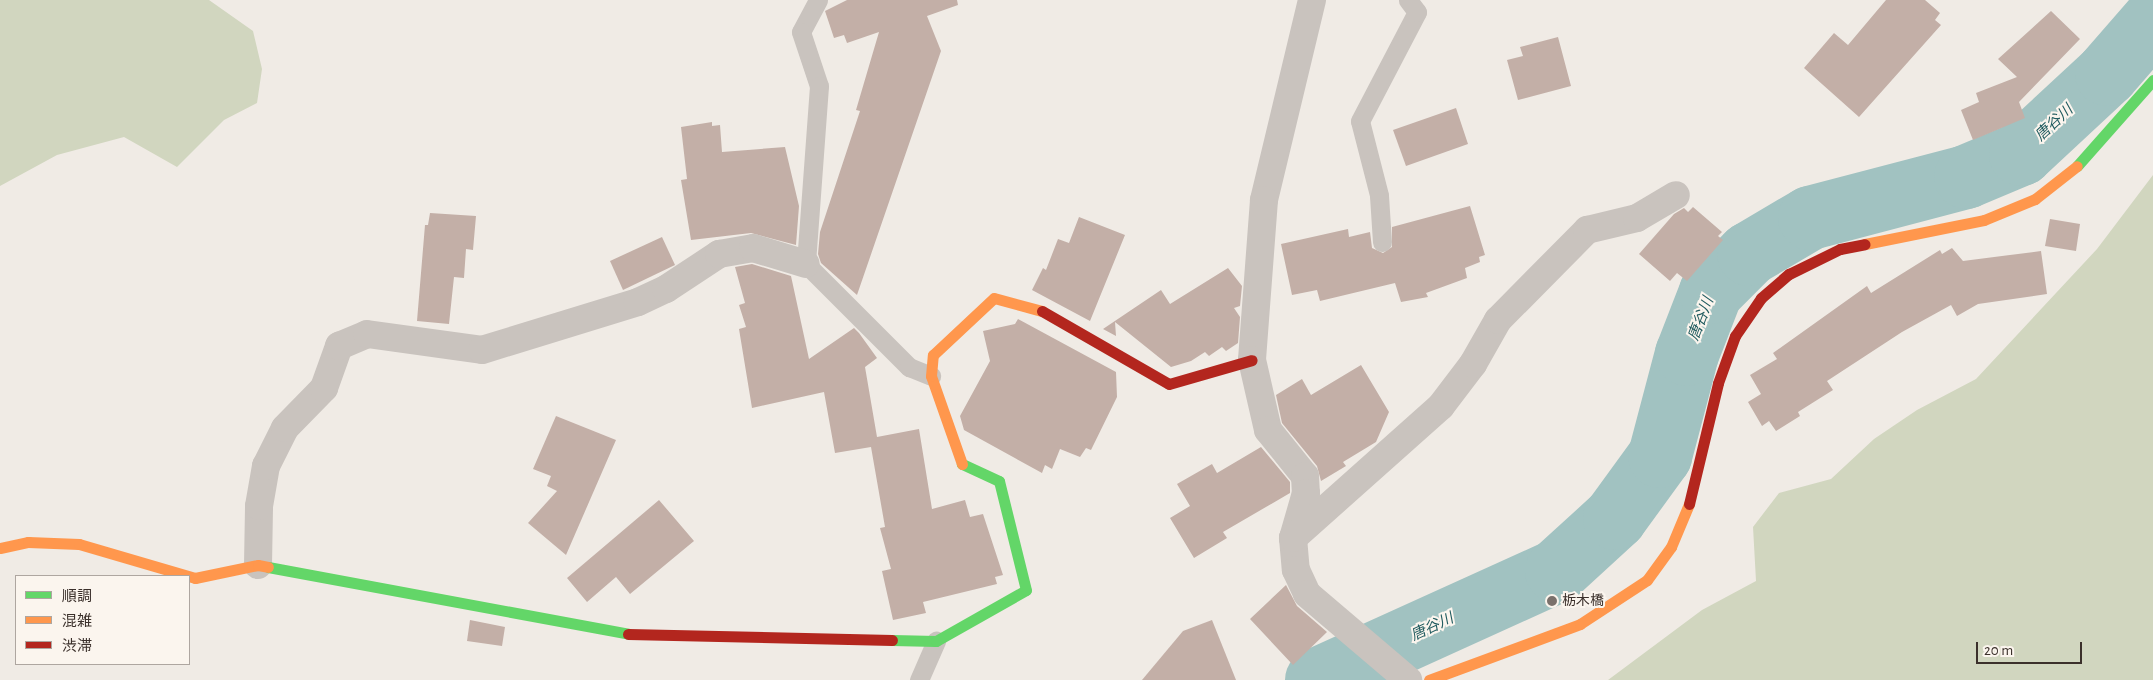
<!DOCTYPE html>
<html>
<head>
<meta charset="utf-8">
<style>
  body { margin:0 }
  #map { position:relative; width:2153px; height:680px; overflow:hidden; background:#f0ebe5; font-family:"Alegreya Sans","Noto Sans JP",sans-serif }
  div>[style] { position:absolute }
  .green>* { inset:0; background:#d1d6bf }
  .river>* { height:64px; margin:-32px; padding:0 32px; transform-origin:32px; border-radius:32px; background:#a1c2c1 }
  .building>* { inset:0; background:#c3afa7 }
  .lane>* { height:19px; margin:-9.5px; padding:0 9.5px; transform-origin:9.5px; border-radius:9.5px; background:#c9c3be }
  .street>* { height:28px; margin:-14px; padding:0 14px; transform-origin:14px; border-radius:14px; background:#c9c3be }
  .fast>* { height:11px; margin:-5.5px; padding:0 5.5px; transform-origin:5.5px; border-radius:5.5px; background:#63d668 }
  .slow>* { height:11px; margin:-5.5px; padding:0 5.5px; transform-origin:5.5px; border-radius:5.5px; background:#ff974d }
  .jam>* { height:11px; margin:-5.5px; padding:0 5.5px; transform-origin:5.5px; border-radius:5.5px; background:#b3261e }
  .dots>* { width:14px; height:14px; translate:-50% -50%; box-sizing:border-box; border:2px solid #fbf5ee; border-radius:50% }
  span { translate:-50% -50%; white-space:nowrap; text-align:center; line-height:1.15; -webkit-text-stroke:4px #fbf5ee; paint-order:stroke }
  .poi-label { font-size:14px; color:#3b302b }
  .left { translate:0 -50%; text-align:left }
  .water-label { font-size:15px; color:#1f5a5e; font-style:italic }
  .legend { position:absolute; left:15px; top:575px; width:175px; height:90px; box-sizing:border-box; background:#fbf5ee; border:1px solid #aea6a0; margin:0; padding:6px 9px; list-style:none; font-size:15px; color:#3b302b }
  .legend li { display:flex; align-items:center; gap:10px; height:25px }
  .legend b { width:25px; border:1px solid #aea6a0 }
  .scale { position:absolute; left:1976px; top:642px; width:106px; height:22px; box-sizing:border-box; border:2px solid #3b302b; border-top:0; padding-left:6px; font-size:15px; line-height:18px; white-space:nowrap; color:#3b302b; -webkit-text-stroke:4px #fbf5ee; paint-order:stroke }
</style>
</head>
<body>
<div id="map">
  <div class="green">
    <div style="clip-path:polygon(0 0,209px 0,253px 31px,262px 69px,257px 103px,224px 120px,177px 167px,124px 137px,57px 155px,0 186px)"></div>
    <div style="clip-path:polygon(2153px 175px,2153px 680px,1608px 680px,1702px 610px,1756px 581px,1753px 527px,1779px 493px,1831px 479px,1874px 439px,1917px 410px,1976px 379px,2097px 249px)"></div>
  </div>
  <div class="river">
    <div style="left:1317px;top:680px;width:264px;rotate:-24.4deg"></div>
    <div style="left:1557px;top:571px;width:79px;rotate:-42.4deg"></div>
    <div style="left:1615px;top:518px;width:77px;rotate:-54deg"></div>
    <div style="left:1660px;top:456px;width:106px;rotate:-75.2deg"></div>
    <div style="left:1687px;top:354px;width:66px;rotate:-68.8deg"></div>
    <div style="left:1711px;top:292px;width:54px;rotate:-45deg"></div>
    <div style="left:1749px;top:254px;width:71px;rotate:-30.5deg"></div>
    <div style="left:1810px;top:218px;width:161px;rotate:-14.7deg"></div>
    <div style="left:1966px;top:177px;width:60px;rotate:-22.7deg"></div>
    <div style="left:2021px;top:154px;width:117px;rotate:-42.9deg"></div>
    <div style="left:2107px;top:74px;width:70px;rotate:-49deg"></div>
  </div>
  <div class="building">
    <div style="clip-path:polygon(847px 0,957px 0,958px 5px,927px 16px,941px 51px,857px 295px,821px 263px,818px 254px,820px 232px,860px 111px,856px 110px,879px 32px,847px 43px,844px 35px,834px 38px,825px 11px)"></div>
    <div style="clip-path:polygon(1886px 0,1925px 0,1940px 13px,1935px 20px,1941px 25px,1859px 117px,1804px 68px,1834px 33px,1848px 45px)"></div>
    <div style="clip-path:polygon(2051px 11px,2080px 39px,2019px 102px,2025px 118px,1973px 140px,1961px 110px,1979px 102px,1976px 93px,2017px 77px,1998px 59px)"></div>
    <div style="clip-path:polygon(1558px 37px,1571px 86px,1518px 100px,1507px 60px,1523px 56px,1520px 47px)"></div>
    <div style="clip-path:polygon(1456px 108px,1468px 144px,1406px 166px,1393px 130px)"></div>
    <div style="clip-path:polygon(712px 122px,712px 126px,720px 125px,722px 152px,785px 147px,799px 206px,796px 245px,751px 233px,691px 240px,681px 180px,687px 179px,681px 127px)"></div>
    <div style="clip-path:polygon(1470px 206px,1485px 255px,1479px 257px,1480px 262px,1465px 268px,1467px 278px,1426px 293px,1428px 297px,1401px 302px,1395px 283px,1320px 301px,1317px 290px,1292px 295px,1281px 244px,1348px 229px,1349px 237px,1370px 232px,1372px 248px,1383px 253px,1392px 247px,1392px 227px)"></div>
    <div style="clip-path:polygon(1693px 207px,1722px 232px,1718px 236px,1723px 240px,1687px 281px,1677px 273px,1670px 281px,1639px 254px,1674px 214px,1684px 208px,1688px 212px)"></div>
    <div style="clip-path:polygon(430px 213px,476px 216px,473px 250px,466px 249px,464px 278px,454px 277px,449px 324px,417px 321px,425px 225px,428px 225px)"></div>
    <div style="clip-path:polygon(1079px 217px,1125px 235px,1090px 321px,1032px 290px,1043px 268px,1046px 270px,1058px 239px,1069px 243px)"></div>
    <div style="clip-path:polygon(2050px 219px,2080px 224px,2076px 251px,2045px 246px)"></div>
    <div style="clip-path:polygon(662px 237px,675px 265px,623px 290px,610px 261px)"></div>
    <div style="clip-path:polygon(1952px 248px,1963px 261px,2041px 251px,2047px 294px,1978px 304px,1957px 316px,1951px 305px,1902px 332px,1827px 381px,1833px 390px,1798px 412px,1800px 416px,1776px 431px,1769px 421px,1762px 426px,1748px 402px,1761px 394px,1750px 375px,1777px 359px,1773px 353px,1867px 286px,1871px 293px,1940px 250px,1942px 254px)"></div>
    <div style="clip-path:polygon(752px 264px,791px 276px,809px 359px,854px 328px,859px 333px,877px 358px,865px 367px,877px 437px,919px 429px,932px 509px,965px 500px,970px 517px,983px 514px,1003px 575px,995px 577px,997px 584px,923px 602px,926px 613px,893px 620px,882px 571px,891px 569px,880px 528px,885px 527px,871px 447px,835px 453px,824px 392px,752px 408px,739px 329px,746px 327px,739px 305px,745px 303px,735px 267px)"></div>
    <div style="clip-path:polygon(1228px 268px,1242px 286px,1240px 306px,1234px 308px,1240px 317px,1238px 343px,1226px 351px,1222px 347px,1209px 356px,1205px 352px,1191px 361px,1171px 367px,1115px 322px,1116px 336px,1103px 329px,1161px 290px,1170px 304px)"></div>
    <div style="clip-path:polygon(1018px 319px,1116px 372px,1117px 397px,1091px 450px,1086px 448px,1080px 457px,1060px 449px,1052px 469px,1045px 465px,1042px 473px,964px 430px,960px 416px,990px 361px,983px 331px,1015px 324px)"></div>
    <div style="clip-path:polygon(1361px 365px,1389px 412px,1376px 442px,1343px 462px,1346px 466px,1321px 481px,1317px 466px,1282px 423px,1276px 395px,1302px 379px,1311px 395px)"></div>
    <div style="clip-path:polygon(556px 416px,616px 440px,566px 555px,528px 523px,557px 491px,547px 486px,551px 476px,533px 469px)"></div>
    <div style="clip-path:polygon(1261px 447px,1290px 482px,1290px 493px,1223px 532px,1227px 538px,1194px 558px,1170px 518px,1190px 506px,1177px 484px,1212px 464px,1217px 473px)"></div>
    <div style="clip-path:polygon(659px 500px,694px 541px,630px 594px,616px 577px,587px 602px,567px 578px)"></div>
    <div style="clip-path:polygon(1286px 585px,1297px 606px,1327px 632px,1293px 665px,1250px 619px)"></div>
    <div style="clip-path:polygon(470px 620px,505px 627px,502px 646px,467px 641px)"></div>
    <div style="clip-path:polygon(1212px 620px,1236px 680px,1142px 680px,1183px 631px)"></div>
  </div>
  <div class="lane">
    <div style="left:818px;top:0;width:36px;rotate:118deg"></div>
    <div style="left:801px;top:32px;width:57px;rotate:71.6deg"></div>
    <div style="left:819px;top:86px;width:178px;rotate:94.2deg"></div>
    <div style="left:806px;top:264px;width:146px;rotate:45deg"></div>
    <div style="left:909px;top:367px;width:24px;rotate:22deg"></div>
    <div style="left:1382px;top:242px;width:47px;rotate:-93.7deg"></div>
    <div style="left:1379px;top:195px;width:76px;rotate:-104.4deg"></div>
    <div style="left:1360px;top:121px;width:123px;rotate:-62.4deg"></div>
    <div style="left:1417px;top:12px;width:15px;rotate:-127deg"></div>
    <div style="left:919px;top:680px;width:43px;rotate:-66.4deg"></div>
  </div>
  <div class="street">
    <div style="left:1312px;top:0;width:206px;rotate:103.5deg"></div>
    <div style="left:1264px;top:200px;width:160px;rotate:94.3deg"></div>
    <div style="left:1252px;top:360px;width:72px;rotate:77.1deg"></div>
    <div style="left:1268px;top:430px;width:59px;rotate:51.2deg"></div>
    <div style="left:1305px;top:476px;width:17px;rotate:87deg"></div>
    <div style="left:1306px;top:493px;width:47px;rotate:106.1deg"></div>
    <div style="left:1293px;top:538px;width:32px;rotate:85deg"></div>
    <div style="left:1296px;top:570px;width:26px;rotate:65deg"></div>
    <div style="left:1307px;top:594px;width:133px;rotate:40.4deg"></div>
    <div style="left:1293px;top:538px;width:198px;rotate:-41.7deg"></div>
    <div style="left:1441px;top:406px;width:53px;rotate:-52.7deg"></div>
    <div style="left:1473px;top:364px;width:51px;rotate:-60.4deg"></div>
    <div style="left:1498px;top:320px;width:127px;rotate:-45.3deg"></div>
    <div style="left:1587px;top:230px;width:51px;rotate:-13.5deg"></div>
    <div style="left:1637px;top:218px;width:45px;rotate:-30.5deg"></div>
    <div style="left:258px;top:565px;width:59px;rotate:-89deg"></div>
    <div style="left:259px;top:506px;width:41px;rotate:-80.1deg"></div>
    <div style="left:266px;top:466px;width:42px;rotate:-63.4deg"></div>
    <div style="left:285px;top:428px;width:56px;rotate:-45.7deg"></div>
    <div style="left:324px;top:388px;width:45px;rotate:-70.3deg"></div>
    <div style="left:339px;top:346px;width:30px;rotate:-23deg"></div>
    <div style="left:367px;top:334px;width:116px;rotate:7.9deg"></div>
    <div style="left:482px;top:350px;width:163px;rotate:-17.1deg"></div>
    <div style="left:638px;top:302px;width:31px;rotate:-25deg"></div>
    <div style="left:666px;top:289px;width:64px;rotate:-33.4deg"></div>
    <div style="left:719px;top:254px;width:35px;rotate:-10deg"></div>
    <div style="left:753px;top:248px;width:55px;rotate:16.8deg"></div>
  </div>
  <div class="fast">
    <div style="left:2077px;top:166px;width:115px;rotate:-48.5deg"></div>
    <div style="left:268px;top:567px;width:366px;rotate:10.5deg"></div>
    <div style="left:892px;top:640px;width:44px;rotate:1.3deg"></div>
    <div style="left:936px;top:641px;width:103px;rotate:-29.5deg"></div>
    <div style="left:1026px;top:590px;width:112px;rotate:-103.9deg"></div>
    <div style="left:999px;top:481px;width:41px;rotate:-155.3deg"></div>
  </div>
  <div class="slow">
    <div style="left:1865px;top:244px;width:121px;rotate:-11.4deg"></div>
    <div style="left:1984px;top:220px;width:55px;rotate:-22.4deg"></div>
    <div style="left:2035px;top:199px;width:53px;rotate:-38.2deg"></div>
    <div style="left:962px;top:464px;width:93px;rotate:-109.4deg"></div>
    <div style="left:931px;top:376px;width:21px;rotate:-85deg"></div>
    <div style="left:933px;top:355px;width:83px;rotate:-43.1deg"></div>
    <div style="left:994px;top:298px;width:50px;rotate:15.2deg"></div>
    <div style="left:0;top:548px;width:29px;rotate:-12deg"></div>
    <div style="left:28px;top:542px;width:51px;rotate:2.2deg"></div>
    <div style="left:79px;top:544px;width:121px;rotate:16.3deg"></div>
    <div style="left:195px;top:578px;width:64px;rotate:-11.7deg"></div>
    <div style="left:258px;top:565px;width:10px;rotate:11deg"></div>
    <div style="left:1429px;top:680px;width:161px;rotate:-20.3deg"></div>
    <div style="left:1580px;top:624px;width:80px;rotate:-33.3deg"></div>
    <div style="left:1647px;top:580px;width:41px;rotate:-54deg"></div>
    <div style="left:1671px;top:547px;width:47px;rotate:-67.3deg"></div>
  </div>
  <div class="jam">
    <div style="left:1042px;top:311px;width:146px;rotate:29.9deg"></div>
    <div style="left:1169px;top:384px;width:86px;rotate:-16.1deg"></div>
    <div style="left:1689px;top:504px;width:124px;rotate:-76.5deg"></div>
    <div style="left:1718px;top:383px;width:50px;rotate:-70.1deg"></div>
    <div style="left:1735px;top:336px;width:46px;rotate:-55.6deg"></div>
    <div style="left:1761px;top:298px;width:37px;rotate:-41deg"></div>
    <div style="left:1789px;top:274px;width:57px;rotate:-26.1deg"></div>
    <div style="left:1840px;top:249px;width:25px;rotate:-11deg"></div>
    <div style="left:628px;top:634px;width:264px;rotate:1.3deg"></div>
  </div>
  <div class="dots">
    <div style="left:1552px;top:601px;background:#7a716c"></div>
  </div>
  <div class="poi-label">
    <span class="left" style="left:1562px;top:601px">栃木橋</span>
  </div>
  <div class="water-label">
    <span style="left:2054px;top:123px;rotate:-43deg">唐谷川</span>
    <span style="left:1701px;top:319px;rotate:-69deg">唐谷川</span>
    <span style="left:1432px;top:627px;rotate:-25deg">唐谷川</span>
  </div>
  <ul class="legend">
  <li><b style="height:6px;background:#63d668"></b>順調</li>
  <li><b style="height:6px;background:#ff974d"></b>混雑</li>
  <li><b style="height:6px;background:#b3261e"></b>渋滞</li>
  </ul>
  <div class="scale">20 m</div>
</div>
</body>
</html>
